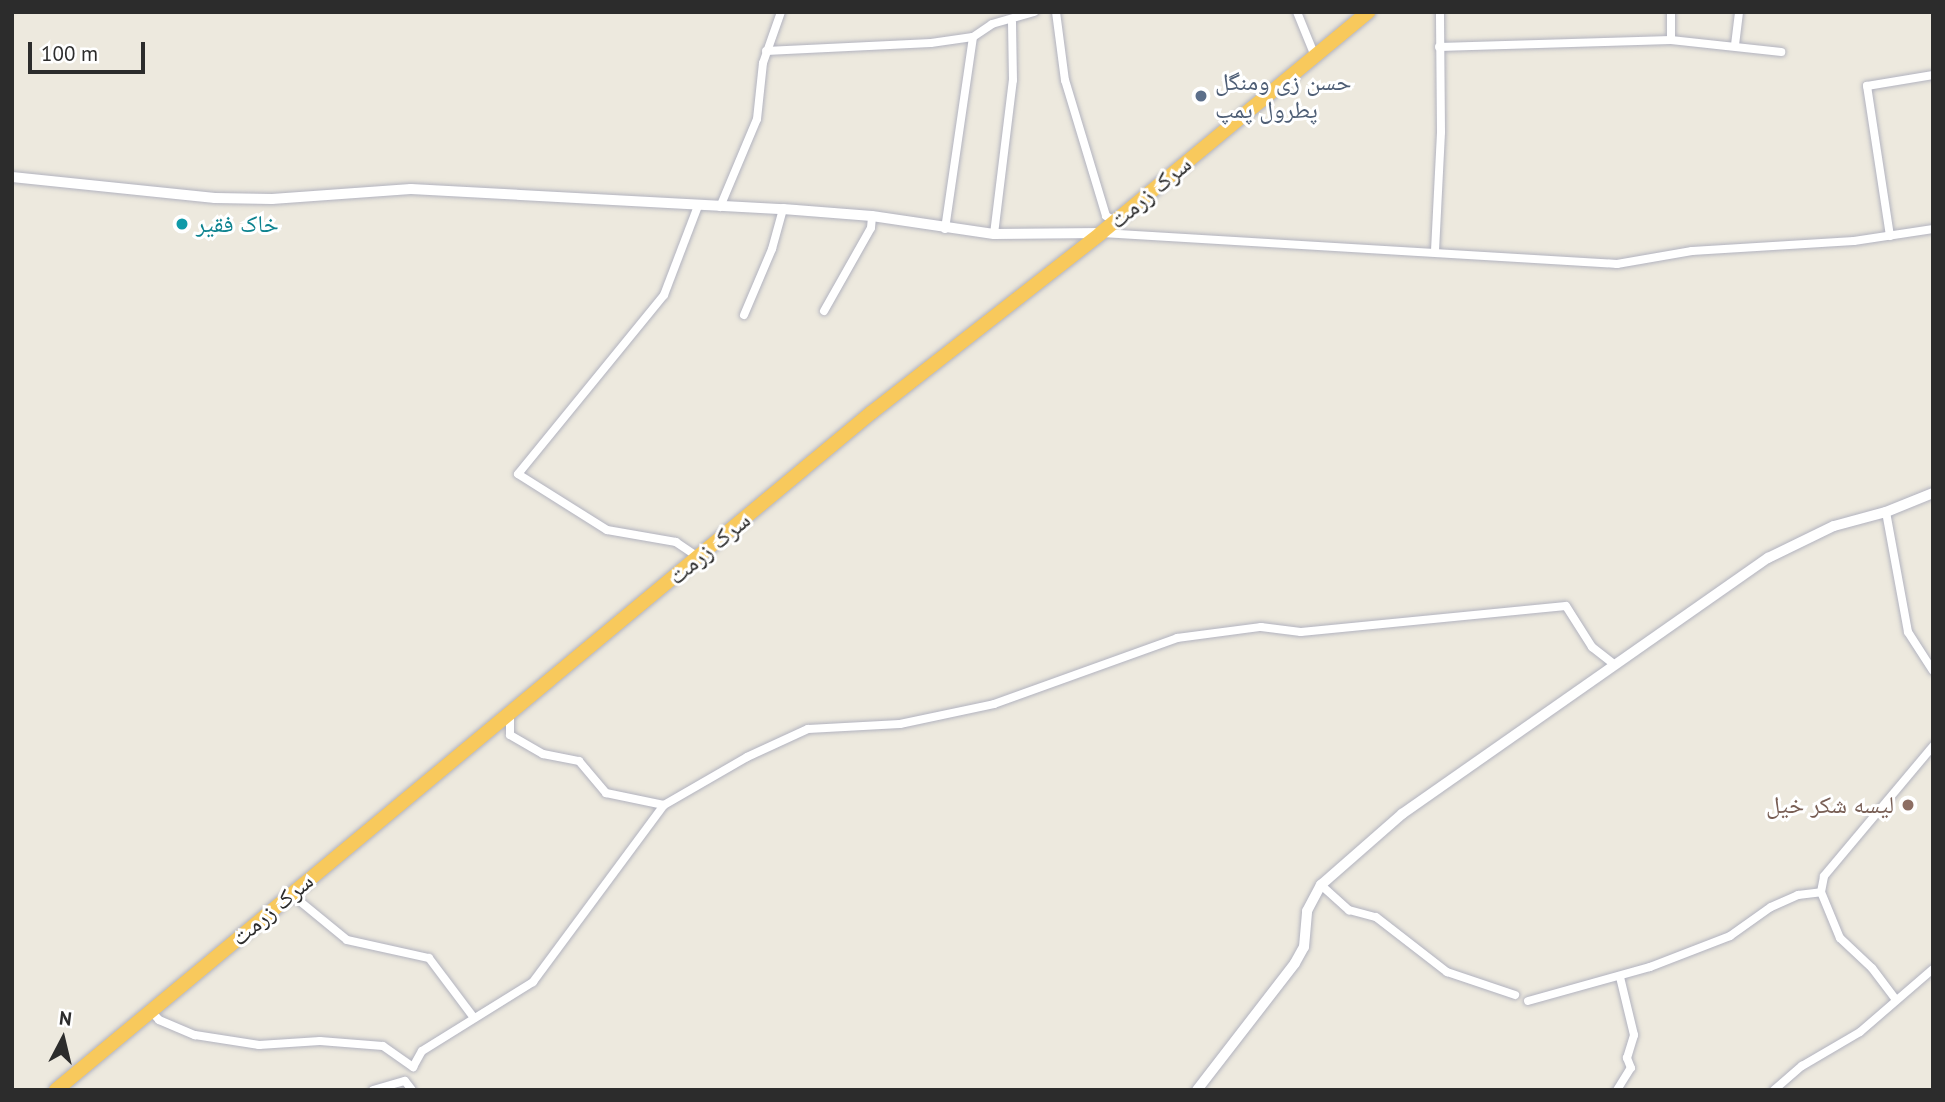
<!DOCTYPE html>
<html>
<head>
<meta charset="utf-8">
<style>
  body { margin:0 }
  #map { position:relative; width:1945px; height:1102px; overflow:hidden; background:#ede9de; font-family:"PT Sans","Noto Naskh Arabic",sans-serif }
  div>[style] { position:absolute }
  .roads { filter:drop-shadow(0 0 2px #b2b3bf) drop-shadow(0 0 2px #b2b3bf) }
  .minor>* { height:8px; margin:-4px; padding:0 4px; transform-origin:4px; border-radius:4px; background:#fff }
  .tertiary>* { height:10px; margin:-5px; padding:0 5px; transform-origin:5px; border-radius:5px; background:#fff }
  .trunk>* { height:14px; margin:-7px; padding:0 7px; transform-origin:7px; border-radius:7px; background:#f8c95c }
  .dots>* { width:19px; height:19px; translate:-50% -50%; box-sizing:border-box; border:4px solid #fff; border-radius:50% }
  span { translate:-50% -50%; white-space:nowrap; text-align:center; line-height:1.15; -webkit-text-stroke:6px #fff; paint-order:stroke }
  .service-label { font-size:24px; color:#4e5e75 }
  .left { translate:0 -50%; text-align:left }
  .street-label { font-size:24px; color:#2c2c2c }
  .culture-label { font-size:24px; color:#0d838f }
  .education-label { font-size:24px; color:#785e54 }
  .right { translate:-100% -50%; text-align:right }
  .frame { position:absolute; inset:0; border:14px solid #2c2c2c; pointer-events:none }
  .north { position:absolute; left:28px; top:1004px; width:70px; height:70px; -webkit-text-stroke:5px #fff; paint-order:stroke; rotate:7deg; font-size:19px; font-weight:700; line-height:28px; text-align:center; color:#2c2c2c }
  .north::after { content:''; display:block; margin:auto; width:24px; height:32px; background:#2c2c2c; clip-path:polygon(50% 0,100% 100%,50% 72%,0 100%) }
  .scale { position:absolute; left:28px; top:42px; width:117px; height:32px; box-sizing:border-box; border:4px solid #2c2c2c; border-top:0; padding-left:9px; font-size:21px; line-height:24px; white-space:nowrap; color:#2c2c2c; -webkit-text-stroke:5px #fff; paint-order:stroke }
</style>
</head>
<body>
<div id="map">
  <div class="roads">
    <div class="minor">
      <div style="left:1056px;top:12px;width:69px;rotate:82.5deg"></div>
      <div style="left:1065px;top:80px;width:142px;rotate:73.2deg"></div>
      <div style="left:1106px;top:216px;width:9px;rotate:27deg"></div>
      <div style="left:1297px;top:12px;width:48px;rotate:67.8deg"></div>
      <div style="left:1671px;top:12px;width:28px;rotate:90deg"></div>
      <div style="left:1735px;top:45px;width:33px;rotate:-83deg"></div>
      <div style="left:1439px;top:47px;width:232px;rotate:-1.7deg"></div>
      <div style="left:1671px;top:40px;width:111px;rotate:6.2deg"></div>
      <div style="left:766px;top:51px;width:165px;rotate:-2.8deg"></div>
      <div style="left:931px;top:43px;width:42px;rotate:-8.1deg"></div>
      <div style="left:973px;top:37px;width:23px;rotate:-34deg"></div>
      <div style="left:992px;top:24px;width:44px;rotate:-15.9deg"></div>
      <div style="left:720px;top:207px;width:95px;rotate:-67.2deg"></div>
      <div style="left:757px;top:119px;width:56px;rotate:-83.9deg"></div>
      <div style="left:763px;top:63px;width:54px;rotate:-70.6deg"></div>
      <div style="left:945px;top:229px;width:194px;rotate:-81.7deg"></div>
      <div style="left:1102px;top:233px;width:516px;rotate:3.44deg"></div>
      <div style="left:1617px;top:264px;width:76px;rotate:-9.8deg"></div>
      <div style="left:1692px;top:251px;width:162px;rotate:-3.5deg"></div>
      <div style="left:1854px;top:241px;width:80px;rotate:-8.6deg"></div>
      <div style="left:994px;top:234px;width:155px;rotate:-83deg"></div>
      <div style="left:1013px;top:80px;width:58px;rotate:-91deg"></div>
      <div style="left:1890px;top:236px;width:152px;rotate:-98.7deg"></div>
      <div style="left:1867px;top:86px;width:67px;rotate:-9.5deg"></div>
      <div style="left:1435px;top:251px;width:119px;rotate:-87.1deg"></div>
      <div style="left:1441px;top:132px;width:120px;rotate:-90.5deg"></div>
      <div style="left:824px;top:311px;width:95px;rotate:-60.5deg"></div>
      <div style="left:871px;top:228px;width:12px;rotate:-85deg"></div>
      <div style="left:744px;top:315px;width:72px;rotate:-67deg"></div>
      <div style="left:772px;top:249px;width:41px;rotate:-74.6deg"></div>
      <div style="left:1886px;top:512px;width:122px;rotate:79.6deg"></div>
      <div style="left:1908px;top:632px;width:46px;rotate:57.3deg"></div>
      <div style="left:698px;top:557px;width:27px;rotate:-146deg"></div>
      <div style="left:676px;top:542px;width:70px;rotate:-170.1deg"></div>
      <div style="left:607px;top:530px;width:105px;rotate:-147.8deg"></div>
      <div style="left:518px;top:474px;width:231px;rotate:-50.8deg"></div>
      <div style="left:664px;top:295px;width:95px;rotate:-69.1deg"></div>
      <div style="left:510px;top:714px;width:21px;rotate:90deg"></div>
      <div style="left:510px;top:735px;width:38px;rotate:30deg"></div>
      <div style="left:543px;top:754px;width:37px;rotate:11deg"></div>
      <div style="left:579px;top:761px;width:42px;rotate:49.8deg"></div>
      <div style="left:606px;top:793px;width:59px;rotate:11.7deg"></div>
      <div style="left:1321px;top:885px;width:38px;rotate:42deg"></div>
      <div style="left:1349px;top:910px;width:28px;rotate:15deg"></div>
      <div style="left:1376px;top:917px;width:90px;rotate:37.8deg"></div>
      <div style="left:1447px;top:972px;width:72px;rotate:18.7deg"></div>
      <div style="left:1821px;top:892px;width:50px;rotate:67.6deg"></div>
      <div style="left:1840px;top:938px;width:44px;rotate:43.2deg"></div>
      <div style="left:1872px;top:968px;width:39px;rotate:53deg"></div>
      <div style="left:291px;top:894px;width:72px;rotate:39.4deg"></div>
      <div style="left:347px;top:940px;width:84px;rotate:12.4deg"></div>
      <div style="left:429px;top:958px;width:75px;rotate:53.1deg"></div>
      <div style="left:1528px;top:1001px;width:127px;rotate:-15.6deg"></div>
      <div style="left:1650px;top:967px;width:86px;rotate:-21.2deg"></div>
      <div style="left:1730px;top:936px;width:50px;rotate:-35.3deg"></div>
      <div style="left:1771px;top:907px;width:30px;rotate:-24deg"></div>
      <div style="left:1798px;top:895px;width:23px;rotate:-7deg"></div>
      <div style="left:1821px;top:892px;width:16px;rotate:-79deg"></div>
      <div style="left:1824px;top:876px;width:170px;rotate:-50deg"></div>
      <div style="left:151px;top:1011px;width:12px;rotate:48deg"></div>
      <div style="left:159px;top:1020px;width:39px;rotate:23deg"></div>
      <div style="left:195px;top:1035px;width:65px;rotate:8.9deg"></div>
      <div style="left:259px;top:1045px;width:61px;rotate:-3.8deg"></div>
      <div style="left:320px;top:1041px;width:63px;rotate:4.5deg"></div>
      <div style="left:383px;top:1046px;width:37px;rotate:35deg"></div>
      <div style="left:413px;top:1067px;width:18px;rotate:-61deg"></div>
      <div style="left:422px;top:1051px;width:131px;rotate:-31.9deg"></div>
      <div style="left:533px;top:982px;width:220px;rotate:-53.5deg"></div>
      <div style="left:664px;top:805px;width:96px;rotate:-30deg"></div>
      <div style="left:747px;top:757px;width:67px;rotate:-24.7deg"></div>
      <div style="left:808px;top:729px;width:92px;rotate:-3.1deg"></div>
      <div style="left:900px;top:724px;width:96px;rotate:-12deg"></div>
      <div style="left:994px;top:704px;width:195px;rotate:-19.8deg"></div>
      <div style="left:1177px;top:638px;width:85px;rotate:-7.5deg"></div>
      <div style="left:1261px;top:627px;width:40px;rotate:7.1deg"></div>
      <div style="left:1301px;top:632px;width:266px;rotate:-5.6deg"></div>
      <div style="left:1566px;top:606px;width:49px;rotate:57.6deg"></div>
      <div style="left:1592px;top:647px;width:28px;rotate:38deg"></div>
      <div style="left:405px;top:1081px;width:11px;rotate:52deg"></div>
      <div style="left:373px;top:1090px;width:33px;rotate:-16deg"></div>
      <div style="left:1617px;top:1090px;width:26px;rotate:-58deg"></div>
      <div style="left:1631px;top:1068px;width:11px;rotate:-112deg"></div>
      <div style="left:1627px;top:1058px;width:24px;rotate:-73deg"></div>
      <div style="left:1634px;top:1035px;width:60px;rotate:-103.6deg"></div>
      <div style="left:1774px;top:1090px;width:37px;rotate:-41deg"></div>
      <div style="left:1802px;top:1066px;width:67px;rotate:-30.4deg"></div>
      <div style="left:1860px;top:1032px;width:96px;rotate:-40.8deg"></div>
    </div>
    <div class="tertiary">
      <div style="left:12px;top:177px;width:204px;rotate:5.9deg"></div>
      <div style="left:215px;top:198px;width:57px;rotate:1deg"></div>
      <div style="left:272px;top:199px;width:139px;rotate:-4.1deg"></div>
      <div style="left:411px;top:189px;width:373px;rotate:3.1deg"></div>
      <div style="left:783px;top:209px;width:89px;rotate:4.5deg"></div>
      <div style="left:872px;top:216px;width:123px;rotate:8.4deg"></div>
      <div style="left:994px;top:234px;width:107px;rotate:-0.5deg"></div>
      <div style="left:1197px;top:1090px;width:160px;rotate:-52.3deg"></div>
      <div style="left:1295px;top:963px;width:18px;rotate:-61deg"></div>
      <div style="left:1304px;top:947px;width:36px;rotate:-85deg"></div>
      <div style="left:1307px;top:911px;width:30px;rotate:-62deg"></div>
      <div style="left:1321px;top:885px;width:108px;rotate:-41.2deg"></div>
      <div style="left:1402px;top:814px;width:447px;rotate:-35deg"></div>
      <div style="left:1768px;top:558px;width:73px;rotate:-25.9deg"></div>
      <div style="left:1834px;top:526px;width:54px;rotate:-15.1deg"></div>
      <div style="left:1886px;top:512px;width:51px;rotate:-22deg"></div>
    </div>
    <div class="trunk">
      <div style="left:56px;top:1090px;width:1060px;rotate:-39.72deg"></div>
      <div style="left:871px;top:413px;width:292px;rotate:-38deg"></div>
      <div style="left:1101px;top:233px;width:347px;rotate:-39.6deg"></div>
    </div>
  </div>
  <div class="dots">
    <div style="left:1201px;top:96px;background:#5c6f8a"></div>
    <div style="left:182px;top:224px;background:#0f9aa8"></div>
    <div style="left:1908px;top:805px;background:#8d6e63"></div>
  </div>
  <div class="service-label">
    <span class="left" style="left:1215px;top:96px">حسن زی ومنگل<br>پطرول پمپ</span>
  </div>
  <div class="street-label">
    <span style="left:1150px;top:192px;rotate:-40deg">سرک زرمت</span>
    <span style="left:709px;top:548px;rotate:-40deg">سرک زرمت</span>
    <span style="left:272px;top:909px;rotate:-40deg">سرک زرمت</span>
  </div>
  <div class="culture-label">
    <span class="left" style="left:196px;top:224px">خاک فقیر</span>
  </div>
  <div class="education-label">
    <span class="right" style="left:1894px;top:805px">لیسه شکر خیل</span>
  </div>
  <div class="frame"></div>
  <div class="north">N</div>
  <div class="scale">100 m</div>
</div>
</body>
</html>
